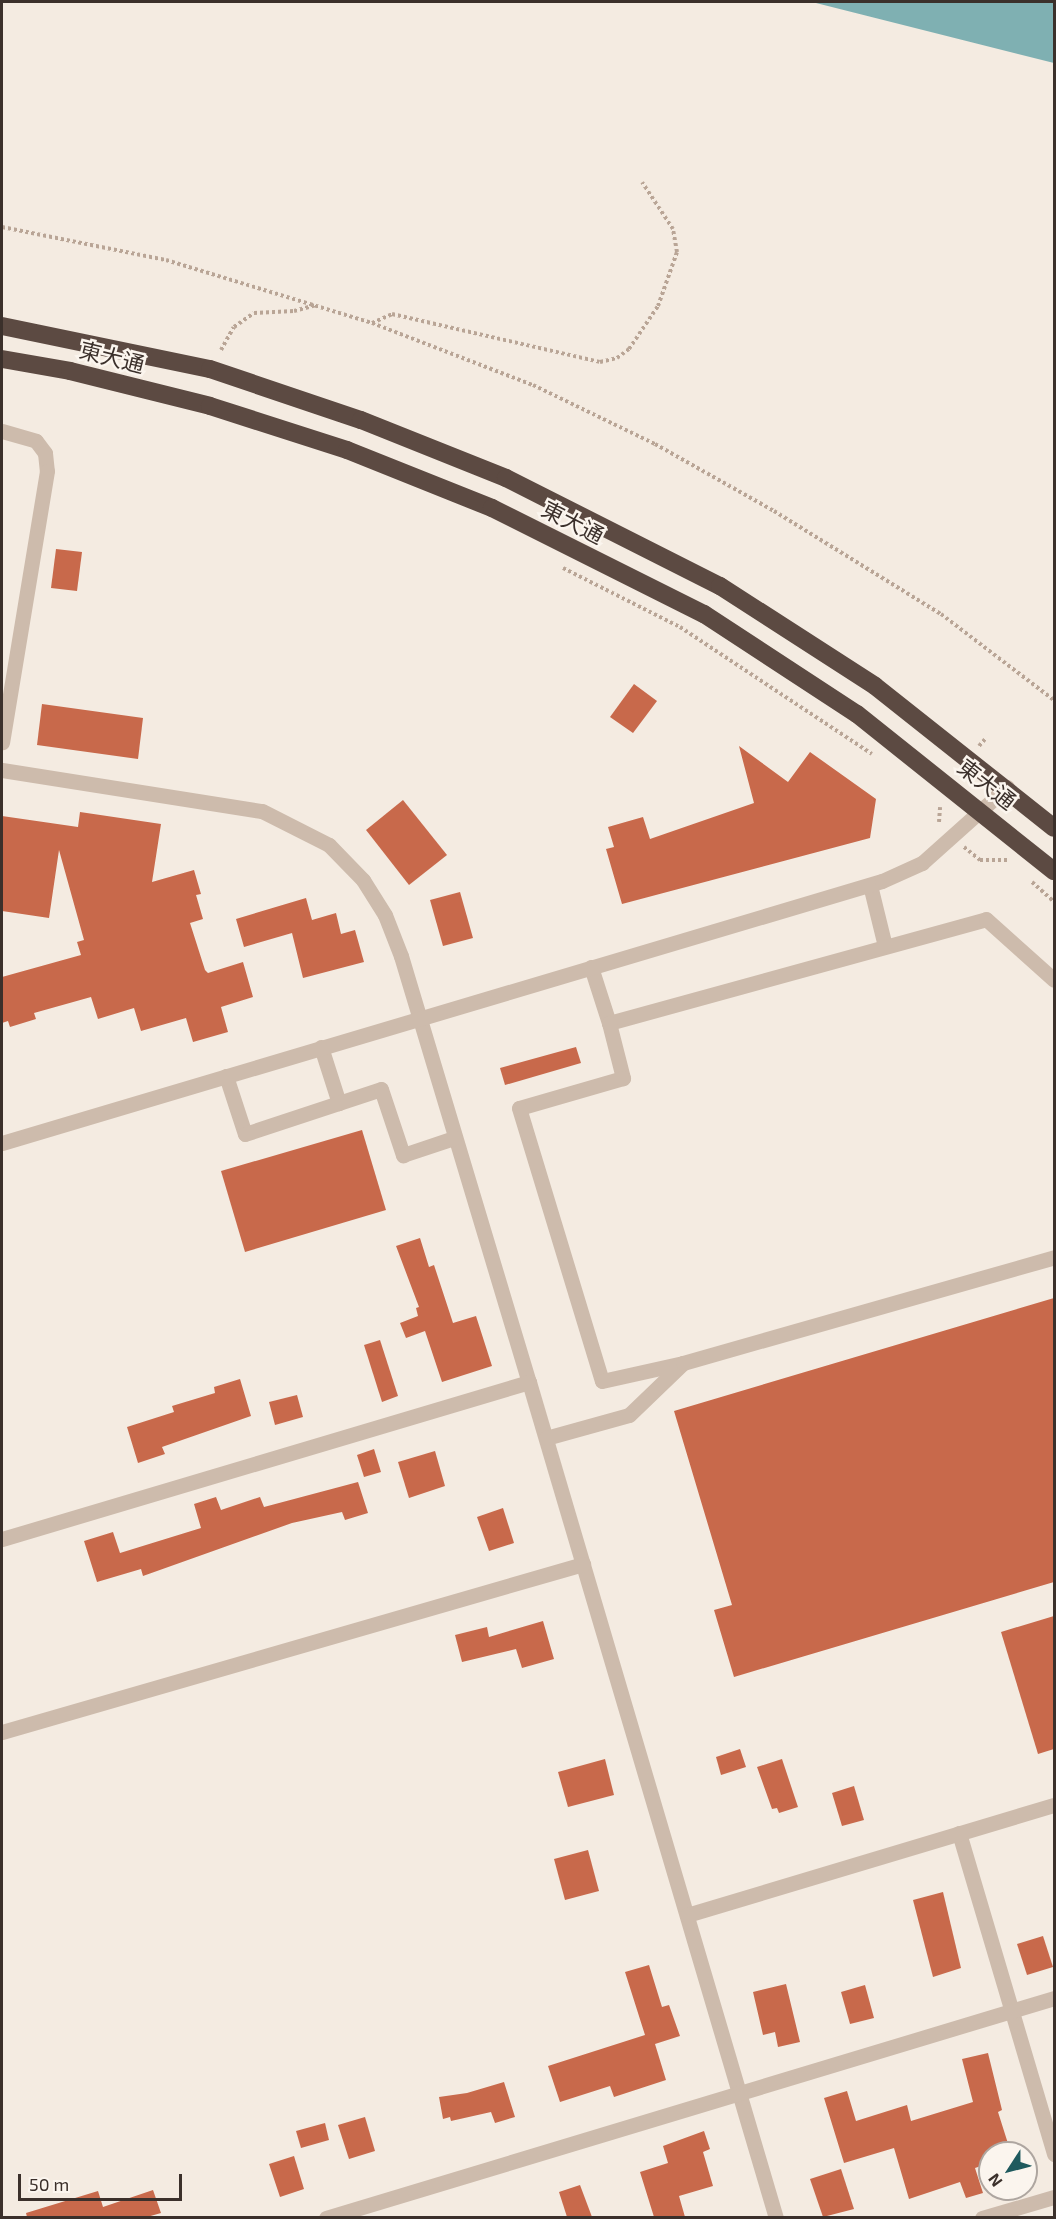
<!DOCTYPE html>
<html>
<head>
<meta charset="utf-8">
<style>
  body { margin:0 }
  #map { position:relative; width:1056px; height:2219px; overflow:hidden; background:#f4ebe1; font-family:"Exo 2","Noto Sans JP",sans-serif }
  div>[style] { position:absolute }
  .water>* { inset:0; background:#7fb0b2 }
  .building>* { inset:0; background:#c8694b }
  .path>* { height:4px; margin-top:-2px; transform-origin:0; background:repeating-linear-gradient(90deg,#b9a596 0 3px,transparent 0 6px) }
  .minor>* { height:15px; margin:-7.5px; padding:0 7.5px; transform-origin:7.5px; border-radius:7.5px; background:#cdbbac }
  .highway>* { height:18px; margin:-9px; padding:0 9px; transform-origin:9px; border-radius:9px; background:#5c4a42 }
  span { translate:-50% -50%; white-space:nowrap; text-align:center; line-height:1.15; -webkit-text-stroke:5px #fbf5ee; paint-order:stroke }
  .street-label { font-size:22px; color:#3b302b }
  .frame { position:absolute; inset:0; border:3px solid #3b302b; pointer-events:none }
  .north { position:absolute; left:978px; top:2141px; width:60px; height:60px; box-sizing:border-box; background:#fbf5ee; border:2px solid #aea6a0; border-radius:50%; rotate:234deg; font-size:16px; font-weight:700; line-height:24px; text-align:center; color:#3b302b }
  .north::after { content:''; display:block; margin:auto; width:21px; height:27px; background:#1f5a5e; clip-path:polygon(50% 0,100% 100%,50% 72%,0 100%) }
  .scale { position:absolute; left:18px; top:2174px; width:164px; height:27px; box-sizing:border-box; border:3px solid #3b302b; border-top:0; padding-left:8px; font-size:18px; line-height:21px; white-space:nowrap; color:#3b302b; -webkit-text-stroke:4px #fbf5ee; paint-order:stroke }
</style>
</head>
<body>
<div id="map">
  <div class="water">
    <div style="clip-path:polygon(295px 2px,1054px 2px,1054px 63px,812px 2px)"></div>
  </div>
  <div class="building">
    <div style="clip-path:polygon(56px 549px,82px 552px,77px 591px,51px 588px)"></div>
    <div style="clip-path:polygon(634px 684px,657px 701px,633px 733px,610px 717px)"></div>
    <div style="clip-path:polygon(42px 704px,143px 718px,138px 759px,37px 745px)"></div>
    <div style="clip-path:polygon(739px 746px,788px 782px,810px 752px,876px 799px,870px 838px,622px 904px,606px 849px,614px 847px,608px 827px,643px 817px,650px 839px,754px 803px)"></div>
    <div style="clip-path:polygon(403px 800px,447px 855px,409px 885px,366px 830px)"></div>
    <div style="clip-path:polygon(80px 812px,161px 824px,152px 882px,194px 870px,201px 894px,196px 895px,203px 919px,190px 923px,205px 970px,208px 973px,243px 962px,253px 997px,221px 1007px,228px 1032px,193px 1042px,186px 1018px,141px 1031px,134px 1008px,98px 1019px,91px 997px,34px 1013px,36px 1019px,10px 1027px,8px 1021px,2px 1023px,2px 977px,81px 955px,77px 942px,84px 940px,59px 850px,49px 918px,2px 911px,2px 816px,78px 827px)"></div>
    <div style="clip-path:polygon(460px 892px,473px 938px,443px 946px,430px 900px)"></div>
    <div style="clip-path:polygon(306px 898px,312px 920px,336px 913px,341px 934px,355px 930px,364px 962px,303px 978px,292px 933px,244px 947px,236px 919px)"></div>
    <div style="clip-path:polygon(576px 1047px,581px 1063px,505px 1085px,500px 1068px)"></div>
    <div style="clip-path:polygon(362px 1130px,386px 1210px,245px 1252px,221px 1171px)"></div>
    <div style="clip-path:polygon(420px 1238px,429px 1267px,434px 1265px,453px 1323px,476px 1316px,492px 1366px,442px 1382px,425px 1331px,406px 1338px,400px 1323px,418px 1316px,416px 1308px,419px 1307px,396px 1246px)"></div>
    <div style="clip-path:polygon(1054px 1298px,1054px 1582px,734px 1677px,714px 1610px,732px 1605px,674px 1411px)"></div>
    <div style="clip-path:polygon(380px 1340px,398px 1396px,382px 1402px,364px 1345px)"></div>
    <div style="clip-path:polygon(240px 1379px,251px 1416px,162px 1447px,165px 1454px,138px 1463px,127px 1427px,174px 1412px,172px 1406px,215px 1393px,214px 1387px)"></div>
    <div style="clip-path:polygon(297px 1395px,303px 1417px,275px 1425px,269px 1402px)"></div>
    <div style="clip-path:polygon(374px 1449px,381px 1472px,364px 1477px,357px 1455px)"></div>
    <div style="clip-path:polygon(435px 1451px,445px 1486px,409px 1498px,398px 1462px)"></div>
    <div style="clip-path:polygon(358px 1482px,368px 1513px,345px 1520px,342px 1512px,292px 1523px,143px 1576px,141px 1569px,97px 1582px,84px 1541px,113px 1532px,120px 1553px,201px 1528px,194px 1504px,216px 1497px,221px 1510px,260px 1497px,264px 1507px)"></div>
    <div style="clip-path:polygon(503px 1508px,514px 1543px,489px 1551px,477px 1517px)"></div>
    <div style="clip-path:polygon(1054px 1616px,1054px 1749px,1038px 1754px,1001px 1632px)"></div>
    <div style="clip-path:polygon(543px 1621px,554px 1659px,522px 1668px,516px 1649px,462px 1662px,455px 1635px,487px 1627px,489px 1637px)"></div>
    <div style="clip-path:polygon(740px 1749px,746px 1767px,721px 1775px,716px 1757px)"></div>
    <div style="clip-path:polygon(605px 1759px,614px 1795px,568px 1807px,558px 1772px)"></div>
    <div style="clip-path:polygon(782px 1759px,798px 1807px,779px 1813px,777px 1808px,772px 1809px,757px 1767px)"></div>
    <div style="clip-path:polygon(854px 1786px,864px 1820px,842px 1826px,832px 1793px)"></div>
    <div style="clip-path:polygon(588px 1850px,599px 1891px,565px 1900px,554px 1859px)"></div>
    <div style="clip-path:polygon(943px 1892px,961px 1968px,933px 1977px,913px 1900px)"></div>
    <div style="clip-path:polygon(1043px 1936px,1053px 1967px,1027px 1975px,1017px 1944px)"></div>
    <div style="clip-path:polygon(649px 1965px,662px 2007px,669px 2005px,680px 2036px,655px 2044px,666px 2080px,614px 2097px,610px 2086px,560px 2102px,548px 2066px,645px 2035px,625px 1972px)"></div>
    <div style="clip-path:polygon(786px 1984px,800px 2042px,778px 2047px,775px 2032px,763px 2035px,753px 1992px)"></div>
    <div style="clip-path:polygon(865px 1985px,874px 2018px,850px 2024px,841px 1992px)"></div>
    <div style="clip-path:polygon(988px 2053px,1002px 2110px,998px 2112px,1011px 2153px,990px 2153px,990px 2163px,975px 2168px,983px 2193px,966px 2198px,960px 2182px,909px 2199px,894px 2148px,844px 2163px,824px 2098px,847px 2091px,856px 2121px,907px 2105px,911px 2121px,973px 2102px,962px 2059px)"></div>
    <div style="clip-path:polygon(504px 2082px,515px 2117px,495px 2123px,491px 2112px,451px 2121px,450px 2117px,443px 2119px,439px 2097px,467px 2093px)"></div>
    <div style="clip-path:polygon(365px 2117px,375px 2151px,349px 2159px,338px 2125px)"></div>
    <div style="clip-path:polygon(325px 2123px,329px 2140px,301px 2148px,296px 2131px)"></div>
    <div style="clip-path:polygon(704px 2131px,710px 2149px,703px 2152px,713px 2186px,679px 2196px,685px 2217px,654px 2217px,640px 2172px,668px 2163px,663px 2146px)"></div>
    <div style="clip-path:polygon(294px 2156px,304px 2189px,280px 2197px,269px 2164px)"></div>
    <div style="clip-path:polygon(841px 2169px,854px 2209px,823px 2217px,810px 2179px)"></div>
    <div style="clip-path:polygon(580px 2185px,592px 2217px,567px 2217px,559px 2192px)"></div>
    <div style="clip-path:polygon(153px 2190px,161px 2213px,147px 2217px,27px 2217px,26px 2213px,98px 2191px,103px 2207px)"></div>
  </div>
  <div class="path">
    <div style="left:2px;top:227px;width:167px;rotate:11.4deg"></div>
    <div style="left:166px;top:260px;width:215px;rotate:17deg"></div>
    <div style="left:372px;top:323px;width:173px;rotate:21.1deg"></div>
    <div style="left:533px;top:385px;width:136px;rotate:25.8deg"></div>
    <div style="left:655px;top:444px;width:137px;rotate:29.4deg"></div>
    <div style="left:774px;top:511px;width:196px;rotate:31.7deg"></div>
    <div style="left:941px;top:614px;width:142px;rotate:37.3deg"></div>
    <div style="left:372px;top:323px;width:22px;rotate:-24deg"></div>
    <div style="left:392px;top:314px;width:213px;rotate:13deg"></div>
    <div style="left:600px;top:362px;width:17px;rotate:-13deg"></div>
    <div style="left:617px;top:358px;width:15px;rotate:-37deg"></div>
    <div style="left:629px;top:349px;width:52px;rotate:-56deg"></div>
    <div style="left:658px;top:306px;width:57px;rotate:-70.6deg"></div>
    <div style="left:677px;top:252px;width:23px;rotate:-100deg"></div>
    <div style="left:673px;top:229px;width:56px;rotate:-123.4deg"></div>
    <div style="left:221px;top:350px;width:26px;rotate:-61deg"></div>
    <div style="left:234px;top:327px;width:24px;rotate:-35deg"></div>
    <div style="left:254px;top:313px;width:40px;rotate:-2.9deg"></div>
    <div style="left:294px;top:311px;width:23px;rotate:-15deg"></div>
    <div style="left:563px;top:568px;width:131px;rotate:26.8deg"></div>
    <div style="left:680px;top:627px;width:230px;rotate:33.5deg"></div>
    <div style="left:979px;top:746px;width:9px;rotate:-49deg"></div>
    <div style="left:939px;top:822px;width:15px;rotate:-86deg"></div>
    <div style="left:964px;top:847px;width:21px;rotate:39deg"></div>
    <div style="left:980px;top:860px;width:29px"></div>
    <div style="left:1032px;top:882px;width:30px;rotate:42deg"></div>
  </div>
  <div class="minor">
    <div style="left:2px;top:431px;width:35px;rotate:16deg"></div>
    <div style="left:36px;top:441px;width:15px;rotate:53deg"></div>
    <div style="left:45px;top:453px;width:18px;rotate:84deg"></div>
    <div style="left:47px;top:471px;width:275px;rotate:99.4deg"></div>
    <div style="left:2px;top:770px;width:263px;rotate:9deg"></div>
    <div style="left:262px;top:811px;width:75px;rotate:26.9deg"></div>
    <div style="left:329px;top:845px;width:49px;rotate:45.8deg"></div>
    <div style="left:363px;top:880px;width:41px;rotate:57.8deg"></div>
    <div style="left:385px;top:915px;width:44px;rotate:68.7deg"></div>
    <div style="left:401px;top:956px;width:445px;rotate:73.3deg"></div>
    <div style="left:529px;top:1382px;width:872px;rotate:73.54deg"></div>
    <div style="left:870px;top:885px;width:63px;rotate:76.2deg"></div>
    <div style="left:591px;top:967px;width:59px;rotate:72.2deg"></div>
    <div style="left:609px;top:1023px;width:391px;rotate:-15.4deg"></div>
    <div style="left:986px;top:919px;width:91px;rotate:41.9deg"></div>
    <div style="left:609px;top:1023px;width:57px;rotate:75.7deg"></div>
    <div style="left:623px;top:1078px;width:108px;rotate:163.9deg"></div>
    <div style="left:519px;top:1108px;width:285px;rotate:73.1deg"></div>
    <div style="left:602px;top:1381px;width:83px;rotate:-12.5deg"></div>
    <div style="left:321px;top:1047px;width:59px;rotate:72.2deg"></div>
    <div style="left:226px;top:1076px;width:61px;rotate:71.9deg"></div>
    <div style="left:245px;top:1134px;width:143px;rotate:-18.3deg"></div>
    <div style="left:381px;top:1089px;width:70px;rotate:71.6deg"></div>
    <div style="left:403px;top:1155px;width:54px;rotate:-18.4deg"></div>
    <div style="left:2px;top:1143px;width:918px;rotate:-16.58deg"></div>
    <div style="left:882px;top:881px;width:44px;rotate:-24.2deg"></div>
    <div style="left:922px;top:863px;width:114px;rotate:-41.8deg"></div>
    <div style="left:546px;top:1438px;width:86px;rotate:-15.5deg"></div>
    <div style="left:629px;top:1415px;width:75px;rotate:-43.9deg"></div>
    <div style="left:683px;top:1363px;width:386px;rotate:-15.9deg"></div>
    <div style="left:2px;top:1539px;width:550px;rotate:-16.59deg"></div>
    <div style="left:2px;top:1732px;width:605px;rotate:-16.13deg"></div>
    <div style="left:959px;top:1833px;width:335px;rotate:73.5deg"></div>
    <div style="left:687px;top:1915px;width:383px;rotate:-16.7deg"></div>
    <div style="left:326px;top:2218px;width:761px;rotate:-16.81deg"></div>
    <div style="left:982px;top:2218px;width:75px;rotate:-16.3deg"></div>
  </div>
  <div class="highway">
    <div style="left:2px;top:326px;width:212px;rotate:11.7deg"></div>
    <div style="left:210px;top:369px;width:159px;rotate:18.7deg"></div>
    <div style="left:361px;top:420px;width:156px;rotate:21.8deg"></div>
    <div style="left:506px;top:478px;width:240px;rotate:26.8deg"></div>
    <div style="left:720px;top:586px;width:184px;rotate:32.8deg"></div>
    <div style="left:875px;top:686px;width:228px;rotate:38.4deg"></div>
    <div style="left:2px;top:359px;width:69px;rotate:10deg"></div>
    <div style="left:70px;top:371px;width:144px;rotate:14deg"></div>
    <div style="left:210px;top:406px;width:144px;rotate:17.8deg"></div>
    <div style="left:347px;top:450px;width:156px;rotate:21.8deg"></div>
    <div style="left:492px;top:508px;width:237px;rotate:26.6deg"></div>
    <div style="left:704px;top:614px;width:183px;rotate:33.2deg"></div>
    <div style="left:857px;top:714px;width:252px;rotate:38.6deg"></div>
  </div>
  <div class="street-label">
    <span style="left:112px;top:357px;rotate:14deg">東大通</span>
    <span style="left:573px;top:522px;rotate:27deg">東大通</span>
    <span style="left:987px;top:784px;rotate:38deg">東大通</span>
  </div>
  <div class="frame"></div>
  <div class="north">N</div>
  <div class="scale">50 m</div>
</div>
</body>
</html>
